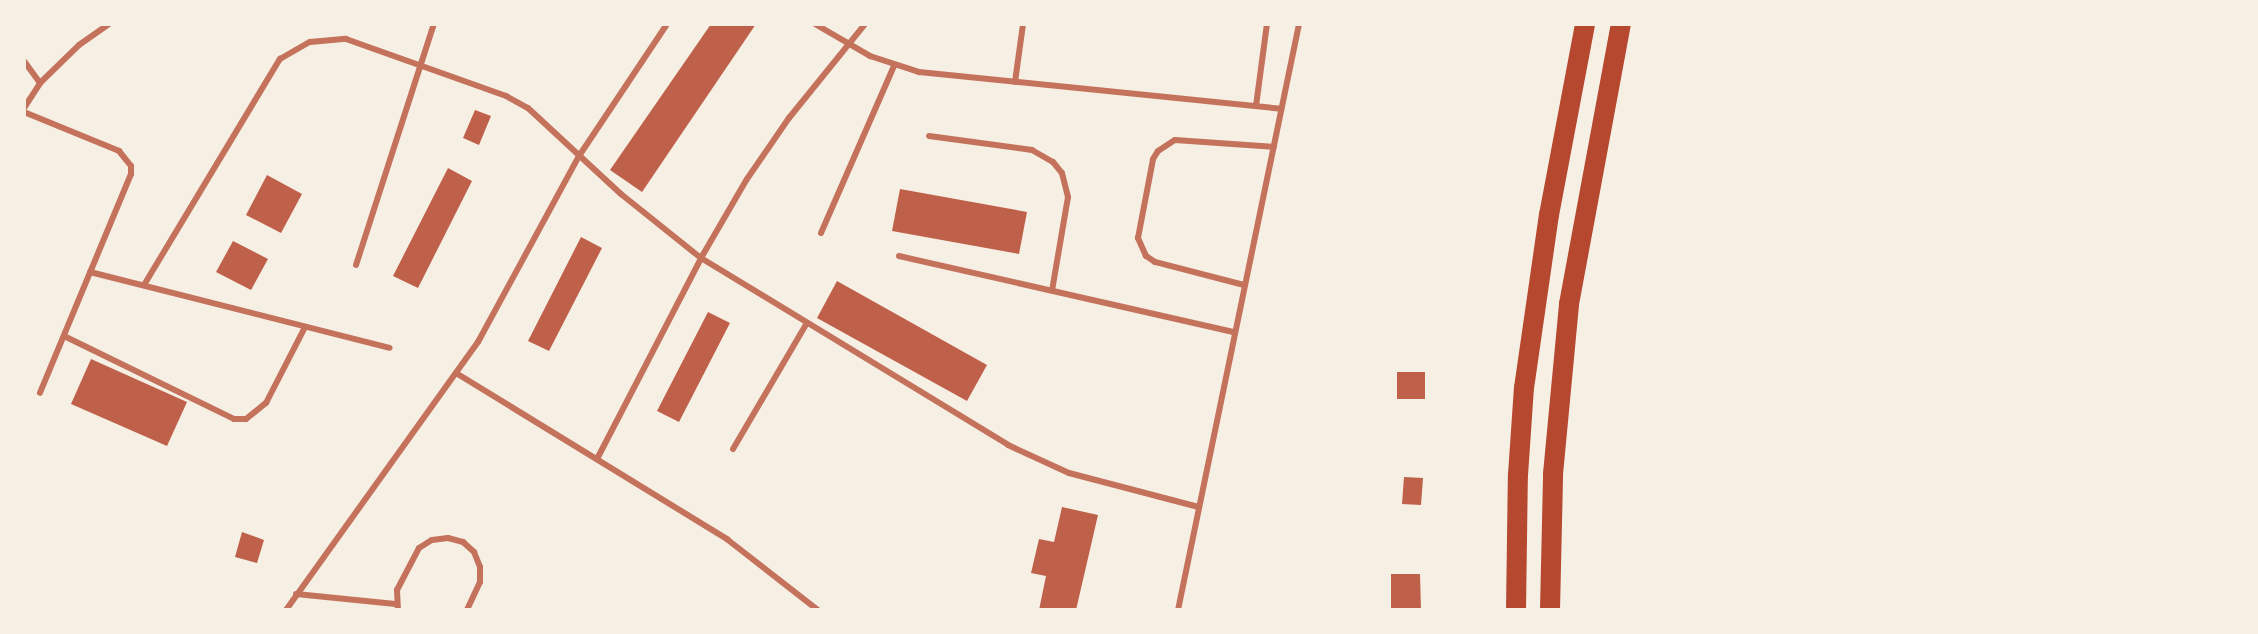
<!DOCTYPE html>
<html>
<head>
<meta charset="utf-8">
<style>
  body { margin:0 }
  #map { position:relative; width:2258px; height:634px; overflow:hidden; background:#f6efe4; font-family:"Golos Text",sans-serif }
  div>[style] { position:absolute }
  .building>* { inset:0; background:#bf614a }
  .service>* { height:6px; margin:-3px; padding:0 3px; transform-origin:3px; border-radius:3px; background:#c5725c }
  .primary>* { height:20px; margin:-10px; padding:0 10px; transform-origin:10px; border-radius:10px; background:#b5482f }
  span { translate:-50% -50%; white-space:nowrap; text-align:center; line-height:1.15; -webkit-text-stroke:6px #f6efe4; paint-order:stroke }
  .frame { position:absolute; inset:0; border:26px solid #f6efe4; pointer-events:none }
</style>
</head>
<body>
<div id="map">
  <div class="building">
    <div style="clip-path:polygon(711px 24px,756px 24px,642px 192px,610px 170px)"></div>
    <div style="clip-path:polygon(475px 110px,491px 116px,479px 145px,463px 138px)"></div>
    <div style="clip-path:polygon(448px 168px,472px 181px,418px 288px,393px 276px)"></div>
    <div style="clip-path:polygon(267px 175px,302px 194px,281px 233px,246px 215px)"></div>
    <div style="clip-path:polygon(900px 189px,1027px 212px,1019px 254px,892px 231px)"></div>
    <div style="clip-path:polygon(581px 237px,602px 248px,549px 351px,528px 341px)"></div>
    <div style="clip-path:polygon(233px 241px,268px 259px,251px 290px,216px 272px)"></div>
    <div style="clip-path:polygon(837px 281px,987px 365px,967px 401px,817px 318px)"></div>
    <div style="clip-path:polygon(708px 312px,730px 323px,679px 422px,657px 411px)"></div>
    <div style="clip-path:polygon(91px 359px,187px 402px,167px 446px,71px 404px)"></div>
    <div style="clip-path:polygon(1397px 372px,1425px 372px,1425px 399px,1397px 399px)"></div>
    <div style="clip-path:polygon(1404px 477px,1423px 478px,1421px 505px,1402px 504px)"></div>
    <div style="clip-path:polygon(1062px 507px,1098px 515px,1076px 610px,1039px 610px,1046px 576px,1031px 573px,1039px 539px,1054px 542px)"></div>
    <div style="clip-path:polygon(242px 532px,264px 540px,257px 563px,235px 557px)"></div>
    <div style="clip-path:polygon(1391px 574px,1420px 574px,1421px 610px,1391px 610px)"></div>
  </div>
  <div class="service">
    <div style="left:815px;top:24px;width:64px;rotate:30.2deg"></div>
    <div style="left:870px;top:56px;width:52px;rotate:18.1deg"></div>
    <div style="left:919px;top:72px;width:364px;rotate:5.8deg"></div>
    <div style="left:24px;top:61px;width:27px;rotate:54deg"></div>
    <div style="left:1015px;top:82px;width:59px;rotate:-82.1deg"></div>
    <div style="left:1256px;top:106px;width:83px;rotate:-82.4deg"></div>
    <div style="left:24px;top:108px;width:30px;rotate:-57deg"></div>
    <div style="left:40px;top:83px;width:54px;rotate:-44.3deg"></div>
    <div style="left:79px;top:45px;width:37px;rotate:-35deg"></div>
    <div style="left:24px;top:112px;width:103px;rotate:22.3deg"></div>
    <div style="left:119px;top:151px;width:19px;rotate:51deg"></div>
    <div style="left:131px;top:166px;width:8px;rotate:90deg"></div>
    <div style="left:131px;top:174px;width:237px;rotate:112.6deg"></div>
    <div style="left:929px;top:136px;width:104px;rotate:7.7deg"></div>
    <div style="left:1032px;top:150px;width:24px;rotate:30deg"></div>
    <div style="left:1053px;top:162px;width:14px;rotate:51deg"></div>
    <div style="left:1062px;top:173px;width:25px;rotate:76deg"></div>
    <div style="left:1068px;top:197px;width:95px;rotate:99.7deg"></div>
    <div style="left:821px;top:233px;width:182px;rotate:-66.4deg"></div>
    <div style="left:899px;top:256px;width:344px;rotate:12.8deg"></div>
    <div style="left:356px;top:265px;width:253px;rotate:-72.1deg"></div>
    <div style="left:90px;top:272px;width:309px;rotate:14.2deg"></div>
    <div style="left:144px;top:285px;width:264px;rotate:-59deg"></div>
    <div style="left:280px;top:59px;width:34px;rotate:-30deg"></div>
    <div style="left:310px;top:42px;width:36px;rotate:-5deg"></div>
    <div style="left:346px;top:39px;width:170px;rotate:19.6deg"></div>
    <div style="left:506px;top:96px;width:25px;rotate:29deg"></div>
    <div style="left:528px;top:108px;width:127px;rotate:42.8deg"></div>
    <div style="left:621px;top:194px;width:102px;rotate:38.7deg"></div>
    <div style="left:701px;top:258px;width:359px;rotate:31.3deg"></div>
    <div style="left:1008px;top:445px;width:67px;rotate:24.7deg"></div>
    <div style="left:1069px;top:473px;width:134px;rotate:14.7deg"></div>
    <div style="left:1244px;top:285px;width:92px;rotate:-165.5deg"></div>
    <div style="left:1155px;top:262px;width:11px;rotate:-146deg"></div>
    <div style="left:1146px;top:256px;width:20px;rotate:-114deg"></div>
    <div style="left:1138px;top:238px;width:80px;rotate:-79.2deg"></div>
    <div style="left:1153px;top:159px;width:9px;rotate:-58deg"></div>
    <div style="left:1158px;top:151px;width:20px;rotate:-33deg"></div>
    <div style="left:1175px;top:140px;width:99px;rotate:4deg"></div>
    <div style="left:64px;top:336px;width:189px;rotate:26deg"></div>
    <div style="left:234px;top:419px;width:12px"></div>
    <div style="left:246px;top:419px;width:26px;rotate:-39deg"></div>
    <div style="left:266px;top:403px;width:85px;rotate:-62.8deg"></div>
    <div style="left:456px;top:373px;width:319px;rotate:31.5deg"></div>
    <div style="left:728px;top:540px;width:114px;rotate:37.9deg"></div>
    <div style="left:733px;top:449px;width:146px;rotate:-59.6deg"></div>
    <div style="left:597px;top:459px;width:226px;rotate:-62.6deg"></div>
    <div style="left:701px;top:258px;width:91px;rotate:-59.8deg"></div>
    <div style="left:747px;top:179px;width:74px;rotate:-55.5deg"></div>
    <div style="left:789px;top:118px;width:121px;rotate:-51deg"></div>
    <div style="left:296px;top:594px;width:100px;rotate:5.7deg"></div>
    <div style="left:286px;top:610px;width:330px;rotate:-54.4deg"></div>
    <div style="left:478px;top:342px;width:212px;rotate:-61.5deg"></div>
    <div style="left:579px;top:156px;width:159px;rotate:-56.3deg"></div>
    <div style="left:398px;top:610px;width:20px;rotate:-93deg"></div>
    <div style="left:397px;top:590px;width:47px;rotate:-62.4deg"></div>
    <div style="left:419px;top:548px;width:15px;rotate:-32deg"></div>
    <div style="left:432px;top:540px;width:16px;rotate:-7deg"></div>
    <div style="left:448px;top:538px;width:16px;rotate:15deg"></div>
    <div style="left:463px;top:542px;width:15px;rotate:42deg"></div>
    <div style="left:474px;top:552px;width:16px;rotate:68deg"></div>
    <div style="left:480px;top:567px;width:15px;rotate:90deg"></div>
    <div style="left:480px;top:582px;width:31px;rotate:115deg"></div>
    <div style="left:1178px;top:610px;width:598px;rotate:-78.33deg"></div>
  </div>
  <div class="primary">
    <div style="left:1516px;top:610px;width:135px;rotate:-89.2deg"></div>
    <div style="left:1518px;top:475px;width:87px;rotate:-86.1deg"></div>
    <div style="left:1524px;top:388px;width:175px;rotate:-81.8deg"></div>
    <div style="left:1549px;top:215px;width:194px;rotate:-79.3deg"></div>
    <div style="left:1550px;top:610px;width:136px;rotate:-88.7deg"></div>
    <div style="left:1553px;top:474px;width:171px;rotate:-84.6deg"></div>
    <div style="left:1569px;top:304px;width:285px;rotate:-79.5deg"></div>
  </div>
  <div class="frame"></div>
</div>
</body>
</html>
